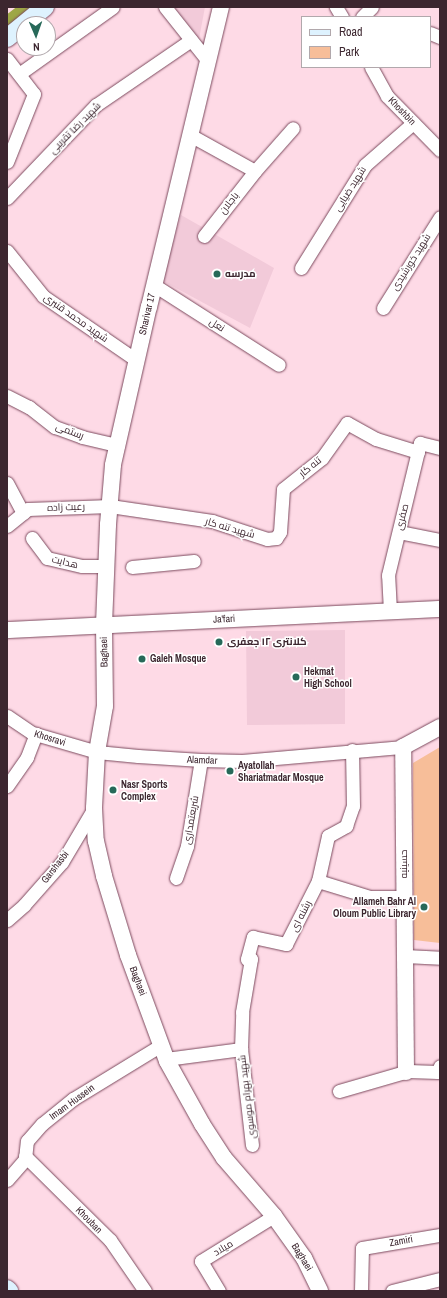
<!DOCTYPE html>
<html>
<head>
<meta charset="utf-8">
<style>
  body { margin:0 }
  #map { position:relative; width:447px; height:1298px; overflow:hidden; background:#fedae6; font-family:"Archivo Narrow",Cairo,sans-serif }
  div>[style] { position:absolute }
  .built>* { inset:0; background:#f2cad9 }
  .green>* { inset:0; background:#f7be99 }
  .canal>* { height:12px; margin:-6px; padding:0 6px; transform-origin:6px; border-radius:6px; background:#9ea746 }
  .roads { filter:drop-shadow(0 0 1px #7c4a5e) drop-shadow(0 0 1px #7c4a5e) }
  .minor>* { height:13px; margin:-6.5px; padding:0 6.5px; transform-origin:6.5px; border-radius:6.5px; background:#fff }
  .tertiary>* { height:16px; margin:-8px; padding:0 8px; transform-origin:8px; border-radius:8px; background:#fff }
  .secondary>* { height:18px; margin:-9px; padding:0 9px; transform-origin:9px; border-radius:9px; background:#def2fe }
  .dots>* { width:11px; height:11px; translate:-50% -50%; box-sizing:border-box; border:2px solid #fff; border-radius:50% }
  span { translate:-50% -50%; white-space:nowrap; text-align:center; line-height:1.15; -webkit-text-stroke:3px #fff; paint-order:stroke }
  .street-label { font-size:10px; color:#3c262f }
  .poi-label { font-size:10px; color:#3c262f; font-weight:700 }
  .left { translate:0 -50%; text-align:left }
  .right { translate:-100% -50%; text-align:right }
  .frame { position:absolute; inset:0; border:8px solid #3c262f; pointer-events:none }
  .legend { position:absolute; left:301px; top:16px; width:130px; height:52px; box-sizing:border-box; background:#fff; border:1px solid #b1a8ac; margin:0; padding:5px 7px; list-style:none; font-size:12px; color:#3c262f }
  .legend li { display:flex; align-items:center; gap:8px; height:20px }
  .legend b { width:20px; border:1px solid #b1a8ac }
  .north { position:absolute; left:16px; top:16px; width:40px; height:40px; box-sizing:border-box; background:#fff; border:1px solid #b1a8ac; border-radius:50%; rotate:178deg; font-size:11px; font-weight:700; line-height:16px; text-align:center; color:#3c262f }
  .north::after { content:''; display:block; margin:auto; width:14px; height:18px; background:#276959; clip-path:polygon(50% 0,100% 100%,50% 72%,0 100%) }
</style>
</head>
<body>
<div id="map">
  <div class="built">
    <div style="clip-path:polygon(174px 7px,205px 7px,199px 39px)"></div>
    <div style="clip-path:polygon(181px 215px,274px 268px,250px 328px,161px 280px)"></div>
    <div style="clip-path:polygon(345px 630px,345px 724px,247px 725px,246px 631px)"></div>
  </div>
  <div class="green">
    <div style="clip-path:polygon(440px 747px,440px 943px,414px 940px,413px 763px)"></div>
  </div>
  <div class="canal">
    <div style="left:7px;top:22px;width:24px;rotate:-38deg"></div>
  </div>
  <div class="roads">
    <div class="minor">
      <div style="left:165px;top:7px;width:69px;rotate:51.5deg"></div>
      <div style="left:336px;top:7px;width:12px;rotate:59deg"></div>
      <div style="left:362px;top:17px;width:14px;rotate:-45deg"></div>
      <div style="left:430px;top:33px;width:11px;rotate:22deg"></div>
      <div style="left:7px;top:59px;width:44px;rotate:52.4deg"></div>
      <div style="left:34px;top:94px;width:73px;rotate:111.7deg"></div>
      <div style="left:371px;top:67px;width:33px;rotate:61deg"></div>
      <div style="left:387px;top:96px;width:76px;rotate:45.5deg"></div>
      <div style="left:19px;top:74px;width:115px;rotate:-35.5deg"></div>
      <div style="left:190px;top:135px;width:74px;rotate:29deg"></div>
      <div style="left:7px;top:198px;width:129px;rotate:-46.3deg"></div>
      <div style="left:96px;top:105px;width:115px;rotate:-34.4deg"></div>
      <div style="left:204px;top:236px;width:83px;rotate:-51.9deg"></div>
      <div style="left:255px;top:171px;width:57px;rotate:-48.5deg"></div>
      <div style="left:7px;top:251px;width:58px;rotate:51.3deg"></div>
      <div style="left:43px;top:296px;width:113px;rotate:34.5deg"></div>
      <div style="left:301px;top:268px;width:121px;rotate:-58.1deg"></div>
      <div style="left:365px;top:165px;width:64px;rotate:-41.2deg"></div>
      <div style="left:154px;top:285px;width:148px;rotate:32.6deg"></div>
      <div style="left:383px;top:308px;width:107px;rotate:-57.9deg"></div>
      <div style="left:7px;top:396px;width:25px;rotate:27deg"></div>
      <div style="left:29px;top:407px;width:33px;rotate:38deg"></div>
      <div style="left:55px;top:427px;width:29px;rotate:20deg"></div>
      <div style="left:82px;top:437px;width:37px;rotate:13deg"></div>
      <div style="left:7px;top:483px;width:34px;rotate:62deg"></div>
      <div style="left:7px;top:526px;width:27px;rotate:-39deg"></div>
      <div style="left:28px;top:509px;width:82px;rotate:-2.1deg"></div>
      <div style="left:110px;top:506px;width:103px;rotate:8.4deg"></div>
      <div style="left:212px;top:521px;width:58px;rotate:18.1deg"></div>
      <div style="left:267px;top:539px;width:9px;rotate:-6deg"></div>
      <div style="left:276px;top:538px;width:7px;rotate:-56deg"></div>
      <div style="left:280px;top:532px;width:43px;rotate:-86deg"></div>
      <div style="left:283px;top:489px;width:50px;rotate:-38.5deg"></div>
      <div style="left:322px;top:458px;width:43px;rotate:-54.5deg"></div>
      <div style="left:347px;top:423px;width:33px;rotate:29deg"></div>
      <div style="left:376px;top:439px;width:44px;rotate:17.2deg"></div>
      <div style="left:399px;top:532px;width:42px;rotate:11deg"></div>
      <div style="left:32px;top:538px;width:25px;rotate:53deg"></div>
      <div style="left:47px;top:558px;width:36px;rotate:13deg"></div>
      <div style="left:82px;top:566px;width:25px"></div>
      <div style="left:132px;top:567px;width:62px;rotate:-5.5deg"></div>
      <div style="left:390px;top:611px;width:36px;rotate:-93deg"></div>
      <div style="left:388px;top:575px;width:136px;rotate:-76.4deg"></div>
      <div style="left:420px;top:443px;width:21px;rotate:14deg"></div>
      <div style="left:7px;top:716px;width:30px;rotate:34deg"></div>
      <div style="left:32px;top:733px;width:68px;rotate:16.3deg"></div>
      <div style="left:97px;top:752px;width:41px;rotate:5.6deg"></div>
      <div style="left:138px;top:756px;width:63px;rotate:3.6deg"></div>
      <div style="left:201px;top:760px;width:41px;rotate:1.4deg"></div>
      <div style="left:242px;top:761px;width:162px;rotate:-5deg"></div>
      <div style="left:7px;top:786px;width:35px;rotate:-55deg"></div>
      <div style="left:27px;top:757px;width:25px;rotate:-69deg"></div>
      <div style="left:176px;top:878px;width:34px;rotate:-71deg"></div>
      <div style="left:187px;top:846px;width:87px;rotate:-80.8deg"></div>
      <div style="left:318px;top:881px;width:54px;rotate:17.1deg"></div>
      <div style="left:370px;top:897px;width:34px"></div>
      <div style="left:7px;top:920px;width:23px;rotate:-41deg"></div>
      <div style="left:24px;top:905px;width:57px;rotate:-48.5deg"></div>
      <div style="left:62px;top:862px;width:63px;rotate:-59.3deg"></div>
      <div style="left:405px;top:956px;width:35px;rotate:3deg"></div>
      <div style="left:166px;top:1059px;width:76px;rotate:-7.6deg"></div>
      <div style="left:339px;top:1091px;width:72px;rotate:-16.2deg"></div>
      <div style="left:408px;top:1071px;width:30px;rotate:2deg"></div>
      <div style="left:438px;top:1072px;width:6px;rotate:-72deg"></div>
      <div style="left:252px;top:1145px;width:97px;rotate:-96.5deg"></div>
      <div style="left:241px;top:1049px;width:37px;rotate:-88deg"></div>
      <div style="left:242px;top:1012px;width:54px;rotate:-80.4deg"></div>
      <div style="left:251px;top:959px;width:4px;rotate:180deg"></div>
      <div style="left:247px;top:959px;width:23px;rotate:-75deg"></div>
      <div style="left:253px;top:937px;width:34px;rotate:12deg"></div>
      <div style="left:286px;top:944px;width:71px;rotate:-63.1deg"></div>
      <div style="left:318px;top:881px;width:46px;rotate:-77.5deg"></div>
      <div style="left:328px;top:836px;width:21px;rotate:-29deg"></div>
      <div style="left:346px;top:826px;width:21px;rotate:-71deg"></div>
      <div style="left:353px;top:806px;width:56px;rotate:-91deg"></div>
      <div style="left:25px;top:1156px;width:120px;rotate:44.7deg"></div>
      <div style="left:110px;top:1240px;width:62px;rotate:55.5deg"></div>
      <div style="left:7px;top:1180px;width:28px;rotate:-49deg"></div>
      <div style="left:25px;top:1159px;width:18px;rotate:-84deg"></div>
      <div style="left:27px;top:1141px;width:23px;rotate:-49deg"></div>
      <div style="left:42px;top:1124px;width:40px;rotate:-39deg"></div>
      <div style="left:73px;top:1099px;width:103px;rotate:-31.5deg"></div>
      <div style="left:219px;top:1291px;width:35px;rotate:-121deg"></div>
      <div style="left:201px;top:1261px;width:86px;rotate:-31.7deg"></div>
      <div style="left:361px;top:1291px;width:43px;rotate:-88.7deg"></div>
      <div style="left:362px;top:1248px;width:79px;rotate:-9.5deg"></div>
      <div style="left:392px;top:1291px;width:49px;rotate:-14deg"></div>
    </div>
    <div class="tertiary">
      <div style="left:221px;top:7px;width:308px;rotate:103.5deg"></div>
      <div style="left:149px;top:306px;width:163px;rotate:102.8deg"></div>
      <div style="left:113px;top:465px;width:60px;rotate:94.8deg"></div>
      <div style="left:108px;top:525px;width:100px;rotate:92.3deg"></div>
      <div style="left:104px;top:625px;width:81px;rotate:89.3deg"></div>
      <div style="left:105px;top:706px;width:47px;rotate:99.9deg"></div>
      <div style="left:97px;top:752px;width:56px;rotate:93.1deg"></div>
      <div style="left:94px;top:808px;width:33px;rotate:87deg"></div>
      <div style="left:96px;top:841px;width:36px;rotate:77deg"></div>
      <div style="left:104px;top:876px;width:83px;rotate:73.1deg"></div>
      <div style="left:128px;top:955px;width:113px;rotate:69.8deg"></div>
      <div style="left:167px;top:1061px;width:72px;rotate:60.9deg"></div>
      <div style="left:202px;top:1124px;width:40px;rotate:57.1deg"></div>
      <div style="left:224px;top:1158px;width:77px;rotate:49.2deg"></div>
      <div style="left:274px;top:1216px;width:52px;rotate:54.5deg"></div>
      <div style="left:304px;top:1258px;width:37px;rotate:64deg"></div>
      <div style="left:7px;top:630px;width:434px;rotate:-2.8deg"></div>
      <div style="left:406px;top:1072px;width:325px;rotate:-90.5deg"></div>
      <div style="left:403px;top:747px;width:42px;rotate:-28.4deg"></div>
    </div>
    <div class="secondary">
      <div style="left:7px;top:38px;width:49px;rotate:-39.2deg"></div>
      <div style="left:7px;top:1289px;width:3px;rotate:45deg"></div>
    </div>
  </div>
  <div class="dots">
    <div style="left:217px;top:274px;background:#276959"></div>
    <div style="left:219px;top:642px;background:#276959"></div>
    <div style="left:142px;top:659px;background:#276959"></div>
    <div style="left:296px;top:677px;background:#276959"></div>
    <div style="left:230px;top:771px;background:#276959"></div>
    <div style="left:113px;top:790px;background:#276959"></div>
    <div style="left:424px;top:907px;background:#276959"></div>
  </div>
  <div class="street-label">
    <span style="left:402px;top:111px;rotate:46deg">Khoshbin</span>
    <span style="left:75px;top:128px;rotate:-45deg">شهید رضا تقریبی</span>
    <span style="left:350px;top:189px;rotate:-58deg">شهید ضیایی</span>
    <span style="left:229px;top:203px;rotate:-52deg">باجلان</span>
    <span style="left:411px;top:262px;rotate:-58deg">شهید خورشیدی</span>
    <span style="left:147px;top:314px;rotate:-77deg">Sharivar 17</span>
    <span style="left:76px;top:318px;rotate:35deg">شهید محمد قنبری</span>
    <span style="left:217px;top:325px;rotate:32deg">نعل</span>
    <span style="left:70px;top:431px;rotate:21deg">رستمی</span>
    <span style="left:310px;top:467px;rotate:-39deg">تنه کار</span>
    <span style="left:66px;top:507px;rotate:-2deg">رعیت زاده</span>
    <span style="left:402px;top:517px;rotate:-76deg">صفری</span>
    <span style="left:230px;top:528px;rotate:16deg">شهید تنه کار</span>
    <span style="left:65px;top:562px;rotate:14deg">هدایت</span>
    <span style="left:224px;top:619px;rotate:-3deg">Ja'fari</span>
    <span style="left:104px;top:652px;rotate:-91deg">Baghaei</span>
    <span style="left:50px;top:738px;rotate:17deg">Khosravi</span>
    <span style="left:202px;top:760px;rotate:2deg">Alamdar</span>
    <span style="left:191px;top:820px;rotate:-80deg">شریعتمداری</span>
    <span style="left:404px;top:864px;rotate:-90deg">حسینیه</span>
    <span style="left:55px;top:867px;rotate:-52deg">Garshasbi</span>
    <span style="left:301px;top:916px;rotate:-63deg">رشنه ای</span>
    <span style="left:138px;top:981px;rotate:69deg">Baghaei</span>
    <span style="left:247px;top:1097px;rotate:-97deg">شهید بهرام موسوی</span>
    <span style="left:72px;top:1102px;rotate:-36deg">Imam Hussein</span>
    <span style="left:89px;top:1220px;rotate:45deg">Khouban</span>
    <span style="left:401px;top:1241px;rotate:-10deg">Zamiri</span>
    <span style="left:223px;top:1248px;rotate:-31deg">میلاد</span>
    <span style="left:302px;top:1257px;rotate:58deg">Baghaei</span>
  </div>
  <div class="poi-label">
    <span class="left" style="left:225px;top:274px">مدرسه</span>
    <span class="left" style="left:227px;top:642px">کلانتری ۱۲ جعفری</span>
    <span class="left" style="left:150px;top:659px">Galeh Mosque</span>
    <span class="left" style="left:304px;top:677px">Hekmat<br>High School</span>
    <span class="left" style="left:238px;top:771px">Ayatollah<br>Shariatmadar Mosque</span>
    <span class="left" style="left:121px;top:790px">Nasr Sports<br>Complex</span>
    <span class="right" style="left:416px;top:907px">Allameh Bahr Al<br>Oloum Public Library</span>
  </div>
  <div class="frame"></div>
  <ul class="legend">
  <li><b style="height:5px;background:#def2fe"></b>Road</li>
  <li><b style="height:11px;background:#f7be99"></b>Park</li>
  </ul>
  <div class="north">N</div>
</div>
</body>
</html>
